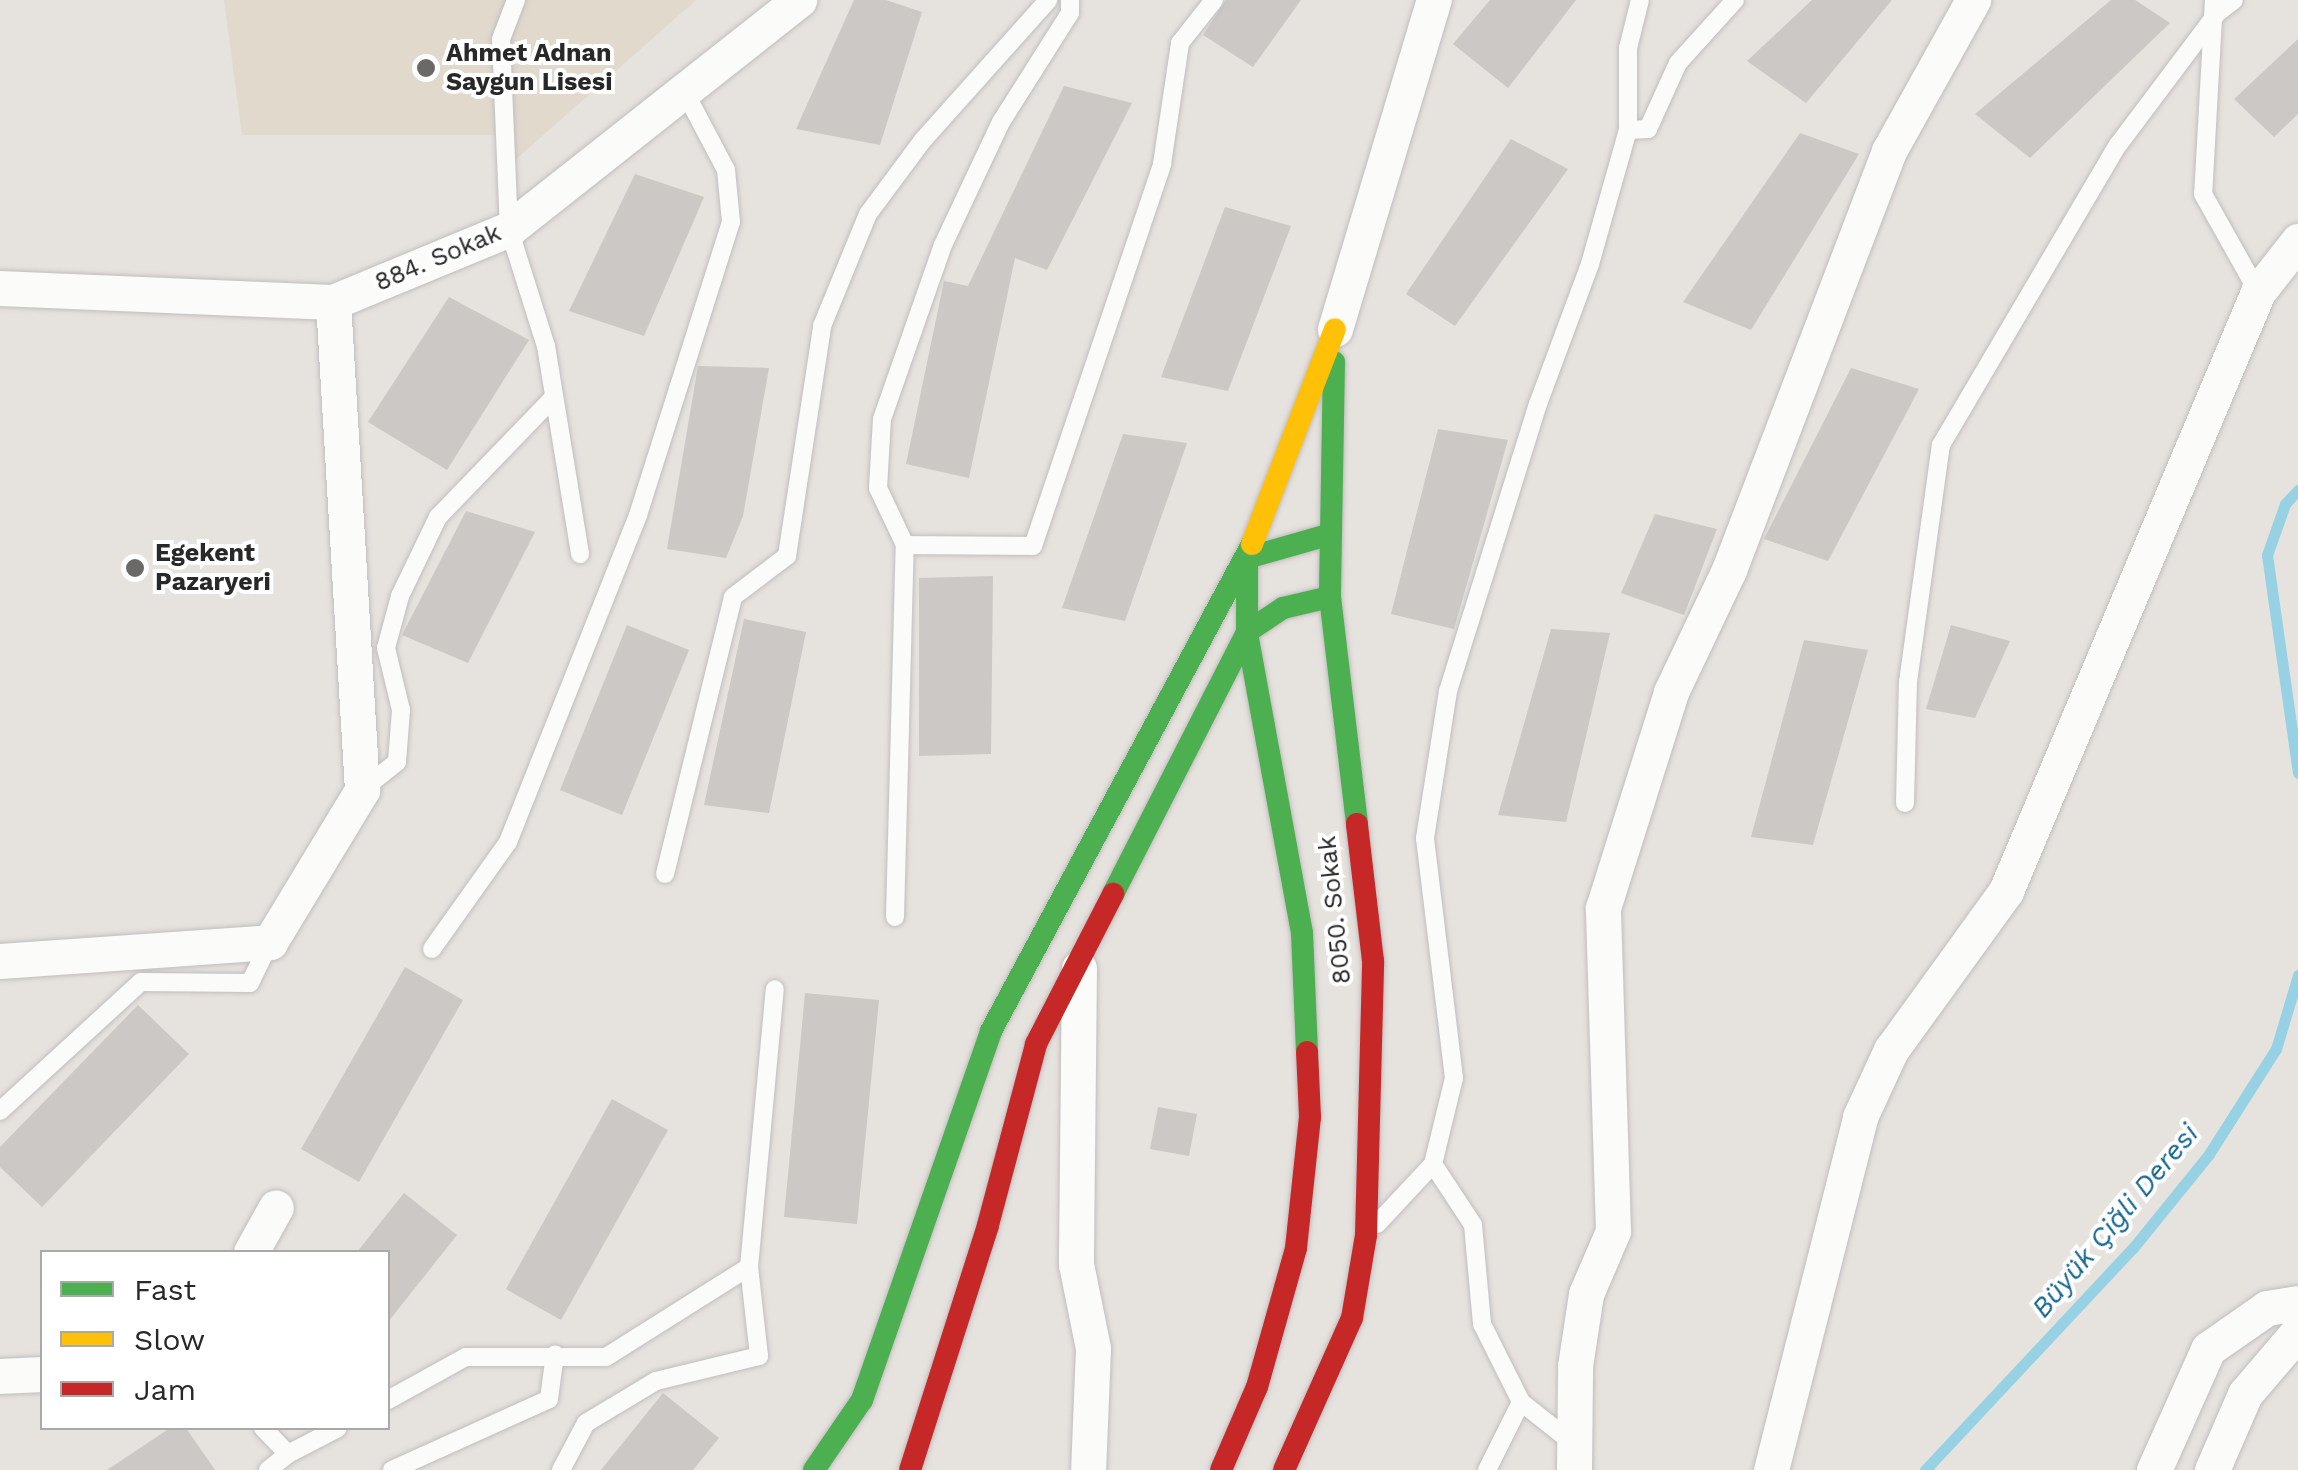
<!DOCTYPE html>
<html>
<head>
<meta charset="utf-8">
<style>
  body { margin:0 }
  #map { position:relative; width:2298px; height:1470px; overflow:hidden; background:#e6e2de; font-family:"Work Sans",sans-serif }
  div>[style] { position:absolute }
  .education>* { inset:0; background:#e0d9cc }
  .stream>* { height:11px; margin:-5.5px; padding:0 5.5px; transform-origin:5.5px; border-radius:5.5px; background:#96d1e4 }
  .building>* { inset:0; background:#cbc8c5 }
  .roads { filter:drop-shadow(0 0 2px #c0bebf) drop-shadow(0 0 2px #c0bebf) }
  .lane>* { height:18px; margin:-9px; padding:0 9px; transform-origin:9px; border-radius:9px; background:#fbfbfa }
  .street>* { height:35px; margin:-17.5px; padding:0 17.5px; transform-origin:17.5px; border-radius:17.5px; background:#fbfbfa }
  .fast>* { height:22px; margin:-11px; padding:0 11px; transform-origin:11px; border-radius:11px; background:#4caf50 }
  .slow>* { height:22px; margin:-11px; padding:0 11px; transform-origin:11px; border-radius:11px; background:#ffc107 }
  .jam>* { height:22px; margin:-11px; padding:0 11px; transform-origin:11px; border-radius:11px; background:#c62828 }
  .dots>* { width:28px; height:28px; translate:-50% -50%; box-sizing:border-box; border:5px solid #fff; border-radius:50% }
  span { translate:-50% -50%; white-space:nowrap; text-align:center; line-height:1.15; -webkit-text-stroke:8px #fff; paint-order:stroke }
  .poi-label { font-size:25px; color:#282828; font-weight:700 }
  .left { translate:0 -50%; text-align:left }
  .street-label { font-size:25px; color:#282828 }
  .water-label { font-size:28px; color:#16678e; font-style:italic }
  .legend { position:absolute; left:40px; top:1250px; width:350px; height:180px; box-sizing:border-box; background:#fff; border:2px solid #a9a9a9; margin:0; padding:12px 18px; list-style:none; font-size:30px; color:#282828 }
  .legend li { display:flex; align-items:center; gap:20px; height:50px }
  .legend b { width:50px; border:2px solid #a9a9a9 }
</style>
</head>
<body>
<div id="map">
  <div class="education">
    <div style="clip-path:polygon(224px 0,696px 0,514px 161px,511px 135px,242px 135px)"></div>
  </div>
  <div class="stream">
    <div style="left:2298px;top:490px;width:19px;rotate:133deg"></div>
    <div style="left:2285px;top:504px;width:54px;rotate:109.4deg"></div>
    <div style="left:2267px;top:555px;width:220px;rotate:81.9deg"></div>
    <div style="left:1925px;top:1470px;width:304px;rotate:-46.9deg"></div>
    <div style="left:2133px;top:1248px;width:121px;rotate:-51deg"></div>
    <div style="left:2209px;top:1154px;width:125px;rotate:-57.5deg"></div>
    <div style="left:2276px;top:1049px;width:77px;rotate:-73.4deg"></div>
  </div>
  <div class="building">
    <div style="clip-path:polygon(854px 0,886px 0,922px 12px,880px 145px,796px 129px)"></div>
    <div style="clip-path:polygon(1226px 0,1301px 0,1253px 67px,1203px 35px)"></div>
    <div style="clip-path:polygon(1490px 0,1576px 0,1508px 88px,1453px 44px)"></div>
    <div style="clip-path:polygon(1812px 0,1892px 0,1806px 103px,1747px 61px)"></div>
    <div style="clip-path:polygon(2111px 0,2135px 0,2170px 23px,2030px 158px,1975px 114px)"></div>
    <div style="clip-path:polygon(2298px 39px,2298px 114px,2274px 137px,2234px 99px)"></div>
    <div style="clip-path:polygon(1064px 86px,1132px 103px,1047px 270px,1015px 258px,969px 478px,906px 464px,944px 281px,968px 286px)"></div>
    <div style="clip-path:polygon(1800px 133px,1859px 154px,1751px 330px,1683px 302px)"></div>
    <div style="clip-path:polygon(1511px 139px,1568px 169px,1455px 326px,1406px 294px)"></div>
    <div style="clip-path:polygon(635px 174px,704px 197px,644px 336px,569px 311px)"></div>
    <div style="clip-path:polygon(1225px 207px,1291px 226px,1228px 391px,1161px 377px)"></div>
    <div style="clip-path:polygon(449px 297px,529px 340px,447px 470px,368px 422px)"></div>
    <div style="clip-path:polygon(698px 366px,769px 368px,743px 516px,726px 558px,667px 549px)"></div>
    <div style="clip-path:polygon(1851px 368px,1919px 389px,1828px 561px,1764px 539px)"></div>
    <div style="clip-path:polygon(1438px 429px,1508px 440px,1454px 629px,1391px 614px)"></div>
    <div style="clip-path:polygon(1123px 434px,1187px 443px,1125px 621px,1062px 608px)"></div>
    <div style="clip-path:polygon(466px 511px,535px 532px,468px 663px,402px 635px)"></div>
    <div style="clip-path:polygon(1655px 514px,1717px 529px,1684px 615px,1621px 593px)"></div>
    <div style="clip-path:polygon(993px 576px,991px 754px,919px 756px,919px 578px)"></div>
    <div style="clip-path:polygon(744px 619px,806px 632px,769px 813px,704px 805px)"></div>
    <div style="clip-path:polygon(627px 625px,689px 650px,622px 815px,560px 790px)"></div>
    <div style="clip-path:polygon(1951px 625px,2010px 641px,1975px 718px,1926px 709px)"></div>
    <div style="clip-path:polygon(1551px 629px,1610px 633px,1566px 822px,1498px 815px)"></div>
    <div style="clip-path:polygon(1804px 640px,1868px 650px,1813px 845px,1751px 837px)"></div>
    <div style="clip-path:polygon(405px 967px,463px 1000px,359px 1182px,301px 1149px)"></div>
    <div style="clip-path:polygon(805px 993px,879px 1000px,857px 1224px,784px 1217px)"></div>
    <div style="clip-path:polygon(138px 1005px,189px 1054px,42px 1207px,0 1167px,0 1147px)"></div>
    <div style="clip-path:polygon(612px 1099px,668px 1130px,561px 1320px,506px 1289px)"></div>
    <div style="clip-path:polygon(1158px 1107px,1197px 1114px,1189px 1156px,1150px 1149px)"></div>
    <div style="clip-path:polygon(404px 1193px,457px 1235px,388px 1322px,388px 1252px,357px 1252px)"></div>
    <div style="clip-path:polygon(663px 1393px,719px 1438px,693px 1470px,601px 1470px)"></div>
    <div style="clip-path:polygon(170px 1428px,186px 1428px,215px 1470px,107px 1470px)"></div>
  </div>
  <div class="roads">
    <div class="lane">
      <div style="left:516px;top:0;width:42px;rotate:111deg"></div>
      <div style="left:501px;top:39px;width:190px;rotate:87.6deg"></div>
      <div style="left:509px;top:229px;width:123px;rotate:72.5deg"></div>
      <div style="left:546px;top:346px;width:211px;rotate:80.7deg"></div>
      <div style="left:2214px;top:0;width:194px;rotate:93.2deg"></div>
      <div style="left:2203px;top:194px;width:112px;rotate:60.7deg"></div>
      <div style="left:1628px;top:130px;width:20px;rotate:-3deg"></div>
      <div style="left:1648px;top:129px;width:72px;rotate:-65.6deg"></div>
      <div style="left:1678px;top:63px;width:85px;rotate:-47.9deg"></div>
      <div style="left:905px;top:545px;width:63px;rotate:-115.3deg"></div>
      <div style="left:878px;top:488px;width:69px;rotate:-86.7deg"></div>
      <div style="left:882px;top:419px;width:184px;rotate:-70.7deg"></div>
      <div style="left:943px;top:245px;width:136px;rotate:-64.8deg"></div>
      <div style="left:1001px;top:122px;width:129px;rotate:-57.7deg"></div>
      <div style="left:1070px;top:13px;width:13px;rotate:-90deg"></div>
      <div style="left:362px;top:790px;width:45px;rotate:-38.7deg"></div>
      <div style="left:397px;top:762px;width:52px;rotate:-85.6deg"></div>
      <div style="left:401px;top:710px;width:64px;rotate:-103.6deg"></div>
      <div style="left:386px;top:648px;width:54px;rotate:-74.9deg"></div>
      <div style="left:400px;top:596px;width:88px;rotate:-64.3deg"></div>
      <div style="left:438px;top:517px;width:167px;rotate:-46deg"></div>
      <div style="left:1905px;top:803px;width:121px;rotate:-88.6deg"></div>
      <div style="left:1908px;top:682px;width:239px;rotate:-82.1deg"></div>
      <div style="left:1941px;top:445px;width:348px;rotate:-59.5deg"></div>
      <div style="left:2118px;top:145px;width:165px;rotate:-53.1deg"></div>
      <div style="left:2217px;top:13px;width:21px;rotate:-37deg"></div>
      <div style="left:665px;top:874px;width:285px;rotate:-76.2deg"></div>
      <div style="left:733px;top:597px;width:68px;rotate:-37.2deg"></div>
      <div style="left:787px;top:556px;width:233px;rotate:-81.3deg"></div>
      <div style="left:822px;top:326px;width:121px;rotate:-67.7deg"></div>
      <div style="left:868px;top:214px;width:92px;rotate:-53.4deg"></div>
      <div style="left:923px;top:140px;width:188px;rotate:-48.2deg"></div>
      <div style="left:895px;top:917px;width:372px;rotate:-88.5deg"></div>
      <div style="left:905px;top:545px;width:128px;rotate:0.4deg"></div>
      <div style="left:1033px;top:546px;width:403px;rotate:-71.3deg"></div>
      <div style="left:1162px;top:164px;width:122px;rotate:-81.5deg"></div>
      <div style="left:1180px;top:43px;width:55px;rotate:-51.7deg"></div>
      <div style="left:432px;top:949px;width:131px;rotate:-54.6deg"></div>
      <div style="left:508px;top:842px;width:352px;rotate:-68.3deg"></div>
      <div style="left:638px;top:515px;width:307px;rotate:-72.4deg"></div>
      <div style="left:731px;top:222px;width:52px;rotate:-95.5deg"></div>
      <div style="left:726px;top:170px;width:86px;rotate:-117.8deg"></div>
      <div style="left:0;top:1111px;width:191px;rotate:-42.5deg"></div>
      <div style="left:141px;top:982px;width:109px;rotate:0.5deg"></div>
      <div style="left:250px;top:983px;width:46px;rotate:-64deg"></div>
      <div style="left:1433px;top:1164px;width:73px;rotate:56.7deg"></div>
      <div style="left:1473px;top:1225px;width:99px;rotate:84.8deg"></div>
      <div style="left:1482px;top:1324px;width:87px;rotate:63.4deg"></div>
      <div style="left:1521px;top:1402px;width:66px;rotate:38.3deg"></div>
      <div style="left:1377px;top:1224px;width:82px;rotate:-47deg"></div>
      <div style="left:1433px;top:1164px;width:89px;rotate:-76.3deg"></div>
      <div style="left:1454px;top:1078px;width:242px;rotate:-96.9deg"></div>
      <div style="left:1425px;top:838px;width:149px;rotate:-81.1deg"></div>
      <div style="left:1448px;top:691px;width:301px;rotate:-72.6deg"></div>
      <div style="left:1538px;top:404px;width:149px;rotate:-69.6deg"></div>
      <div style="left:1590px;top:264px;width:139px;rotate:-74.2deg"></div>
      <div style="left:1628px;top:130px;width:82px;rotate:-90deg"></div>
      <div style="left:1628px;top:48px;width:49px;rotate:-76deg"></div>
      <div style="left:388px;top:1400px;width:89px;rotate:-28.9deg"></div>
      <div style="left:466px;top:1357px;width:140px"></div>
      <div style="left:606px;top:1357px;width:169px;rotate:-32.2deg"></div>
      <div style="left:749px;top:1267px;width:279px;rotate:-84.7deg"></div>
      <div style="left:263px;top:1428px;width:36px;rotate:46deg"></div>
      <div style="left:288px;top:1454px;width:26px;rotate:141deg"></div>
      <div style="left:288px;top:1454px;width:56px;rotate:-27.5deg"></div>
      <div style="left:392px;top:1470px;width:172px;rotate:-24.3deg"></div>
      <div style="left:549px;top:1399px;width:45px;rotate:-82.4deg"></div>
      <div style="left:561px;top:1470px;width:53px;rotate:-62deg"></div>
      <div style="left:586px;top:1423px;width:82px;rotate:-31deg"></div>
      <div style="left:656px;top:1381px;width:106px;rotate:-13.6deg"></div>
      <div style="left:759px;top:1356px;width:90px;rotate:-96.4deg"></div>
      <div style="left:1487px;top:1470px;width:76px;rotate:-63.4deg"></div>
    </div>
    <div class="street">
      <div style="left:0;top:288px;width:333px;rotate:2.4deg"></div>
      <div style="left:333px;top:302px;width:191px;rotate:-22.5deg"></div>
      <div style="left:509px;top:229px;width:370px;rotate:-38.3deg"></div>
      <div style="left:1335px;top:329px;width:344px;rotate:-73.3deg"></div>
      <div style="left:0;top:961px;width:271px;rotate:-4deg"></div>
      <div style="left:270px;top:942px;width:178px;rotate:-58.8deg"></div>
      <div style="left:362px;top:790px;width:489px;rotate:-93.4deg"></div>
      <div style="left:1079px;top:968px;width:296px;rotate:90.6deg"></div>
      <div style="left:1076px;top:1264px;width:86px;rotate:78.6deg"></div>
      <div style="left:1093px;top:1348px;width:122px;rotate:92.3deg"></div>
      <div style="left:251px;top:1252px;width:51px;rotate:-60.9deg"></div>
      <div style="left:0;top:1376px;width:42px;rotate:-2.7deg"></div>
      <div style="left:1574px;top:1470px;width:104px;rotate:-89.4deg"></div>
      <div style="left:1575px;top:1366px;width:73px;rotate:-81.3deg"></div>
      <div style="left:1586px;top:1294px;width:69px;rotate:-66.8deg"></div>
      <div style="left:1613px;top:1231px;width:323px;rotate:-91.8deg"></div>
      <div style="left:1603px;top:908px;width:226px;rotate:-72.5deg"></div>
      <div style="left:1671px;top:692px;width:135px;rotate:-64.6deg"></div>
      <div style="left:1729px;top:570px;width:449px;rotate:-69.1deg"></div>
      <div style="left:1889px;top:151px;width:173px;rotate:-60.9deg"></div>
      <div style="left:1771px;top:1470px;width:364px;rotate:-75.8deg"></div>
      <div style="left:1860px;top:1117px;width:74px;rotate:-65.2deg"></div>
      <div style="left:1891px;top:1050px;width:196px;rotate:-54.1deg"></div>
      <div style="left:2006px;top:891px;width:650px;rotate:-67.18deg"></div>
      <div style="left:2258px;top:292px;width:65px;rotate:-51.9deg"></div>
      <div style="left:2154px;top:1470px;width:133px;rotate:-65.9deg"></div>
      <div style="left:2208px;top:1349px;width:72px;rotate:-34.8deg"></div>
      <div style="left:2267px;top:1308px;width:31px;rotate:-9deg"></div>
      <div style="left:2212px;top:1470px;width:83px;rotate:-66.5deg"></div>
      <div style="left:2245px;top:1394px;width:82px;rotate:-49.5deg"></div>
    </div>
    <div class="fast">
      <div style="left:1334px;top:362px;width:235px;rotate:91deg"></div>
      <div style="left:1330px;top:597px;width:229px;rotate:83.2deg"></div>
      <div style="left:1113px;top:894px;width:294px;rotate:-62.9deg"></div>
      <div style="left:1247px;top:632px;width:43px;rotate:-33.7deg"></div>
      <div style="left:1283px;top:608px;width:48px;rotate:-13.2deg"></div>
      <div style="left:1307px;top:1052px;width:119px;rotate:-92.4deg"></div>
      <div style="left:1302px;top:933px;width:306px;rotate:-100.4deg"></div>
      <div style="left:1247px;top:632px;width:74px;rotate:-90deg"></div>
      <div style="left:1247px;top:558px;width:87px;rotate:-15.9deg"></div>
      <div style="left:814px;top:1470px;width:85px;rotate:-55.6deg"></div>
      <div style="left:862px;top:1400px;width:391px;rotate:-70.7deg"></div>
      <div style="left:991px;top:1031px;width:553px;rotate:-61.81deg"></div>
    </div>
    <div class="slow">
      <div style="left:1252px;top:544px;width:230px;rotate:-68.9deg"></div>
    </div>
    <div class="jam">
      <div style="left:910px;top:1470px;width:257px;rotate:-72.3deg"></div>
      <div style="left:988px;top:1225px;width:187px;rotate:-75.1deg"></div>
      <div style="left:1036px;top:1044px;width:169px;rotate:-62.8deg"></div>
      <div style="left:1221px;top:1470px;width:90px;rotate:-66.6deg"></div>
      <div style="left:1257px;top:1387px;width:144px;rotate:-74.3deg"></div>
      <div style="left:1296px;top:1248px;width:132px;rotate:-83.9deg"></div>
      <div style="left:1310px;top:1117px;width:65px;rotate:-92.6deg"></div>
      <div style="left:1284px;top:1470px;width:167px;rotate:-65.9deg"></div>
      <div style="left:1352px;top:1318px;width:84px;rotate:-80.4deg"></div>
      <div style="left:1366px;top:1235px;width:274px;rotate:-88.5deg"></div>
      <div style="left:1373px;top:961px;width:138px;rotate:-96.7deg"></div>
    </div>
  </div>
  <div class="dots">
    <div style="left:426px;top:68px;background:#6a6968"></div>
    <div style="left:135px;top:568px;background:#6a6968"></div>
  </div>
  <div class="poi-label">
    <span class="left" style="left:446px;top:68px">Ahmet Adnan<br>Saygun Lisesi</span>
    <span class="left" style="left:155px;top:568px">Egekent<br>Pazaryeri</span>
  </div>
  <div class="street-label">
    <span style="left:438px;top:258px;rotate:-23deg">884. Sokak</span>
    <span style="left:1335px;top:910px;rotate:-96deg">8050. Sokak</span>
  </div>
  <div class="water-label">
    <span style="left:2115px;top:1221px;rotate:-50deg">Büyük Çiğli Deresi</span>
  </div>
  <ul class="legend">
  <li><b style="height:12px;background:#4caf50"></b>Fast</li>
  <li><b style="height:12px;background:#ffc107"></b>Slow</li>
  <li><b style="height:12px;background:#c62828"></b>Jam</li>
  </ul>
</div>
</body>
</html>
